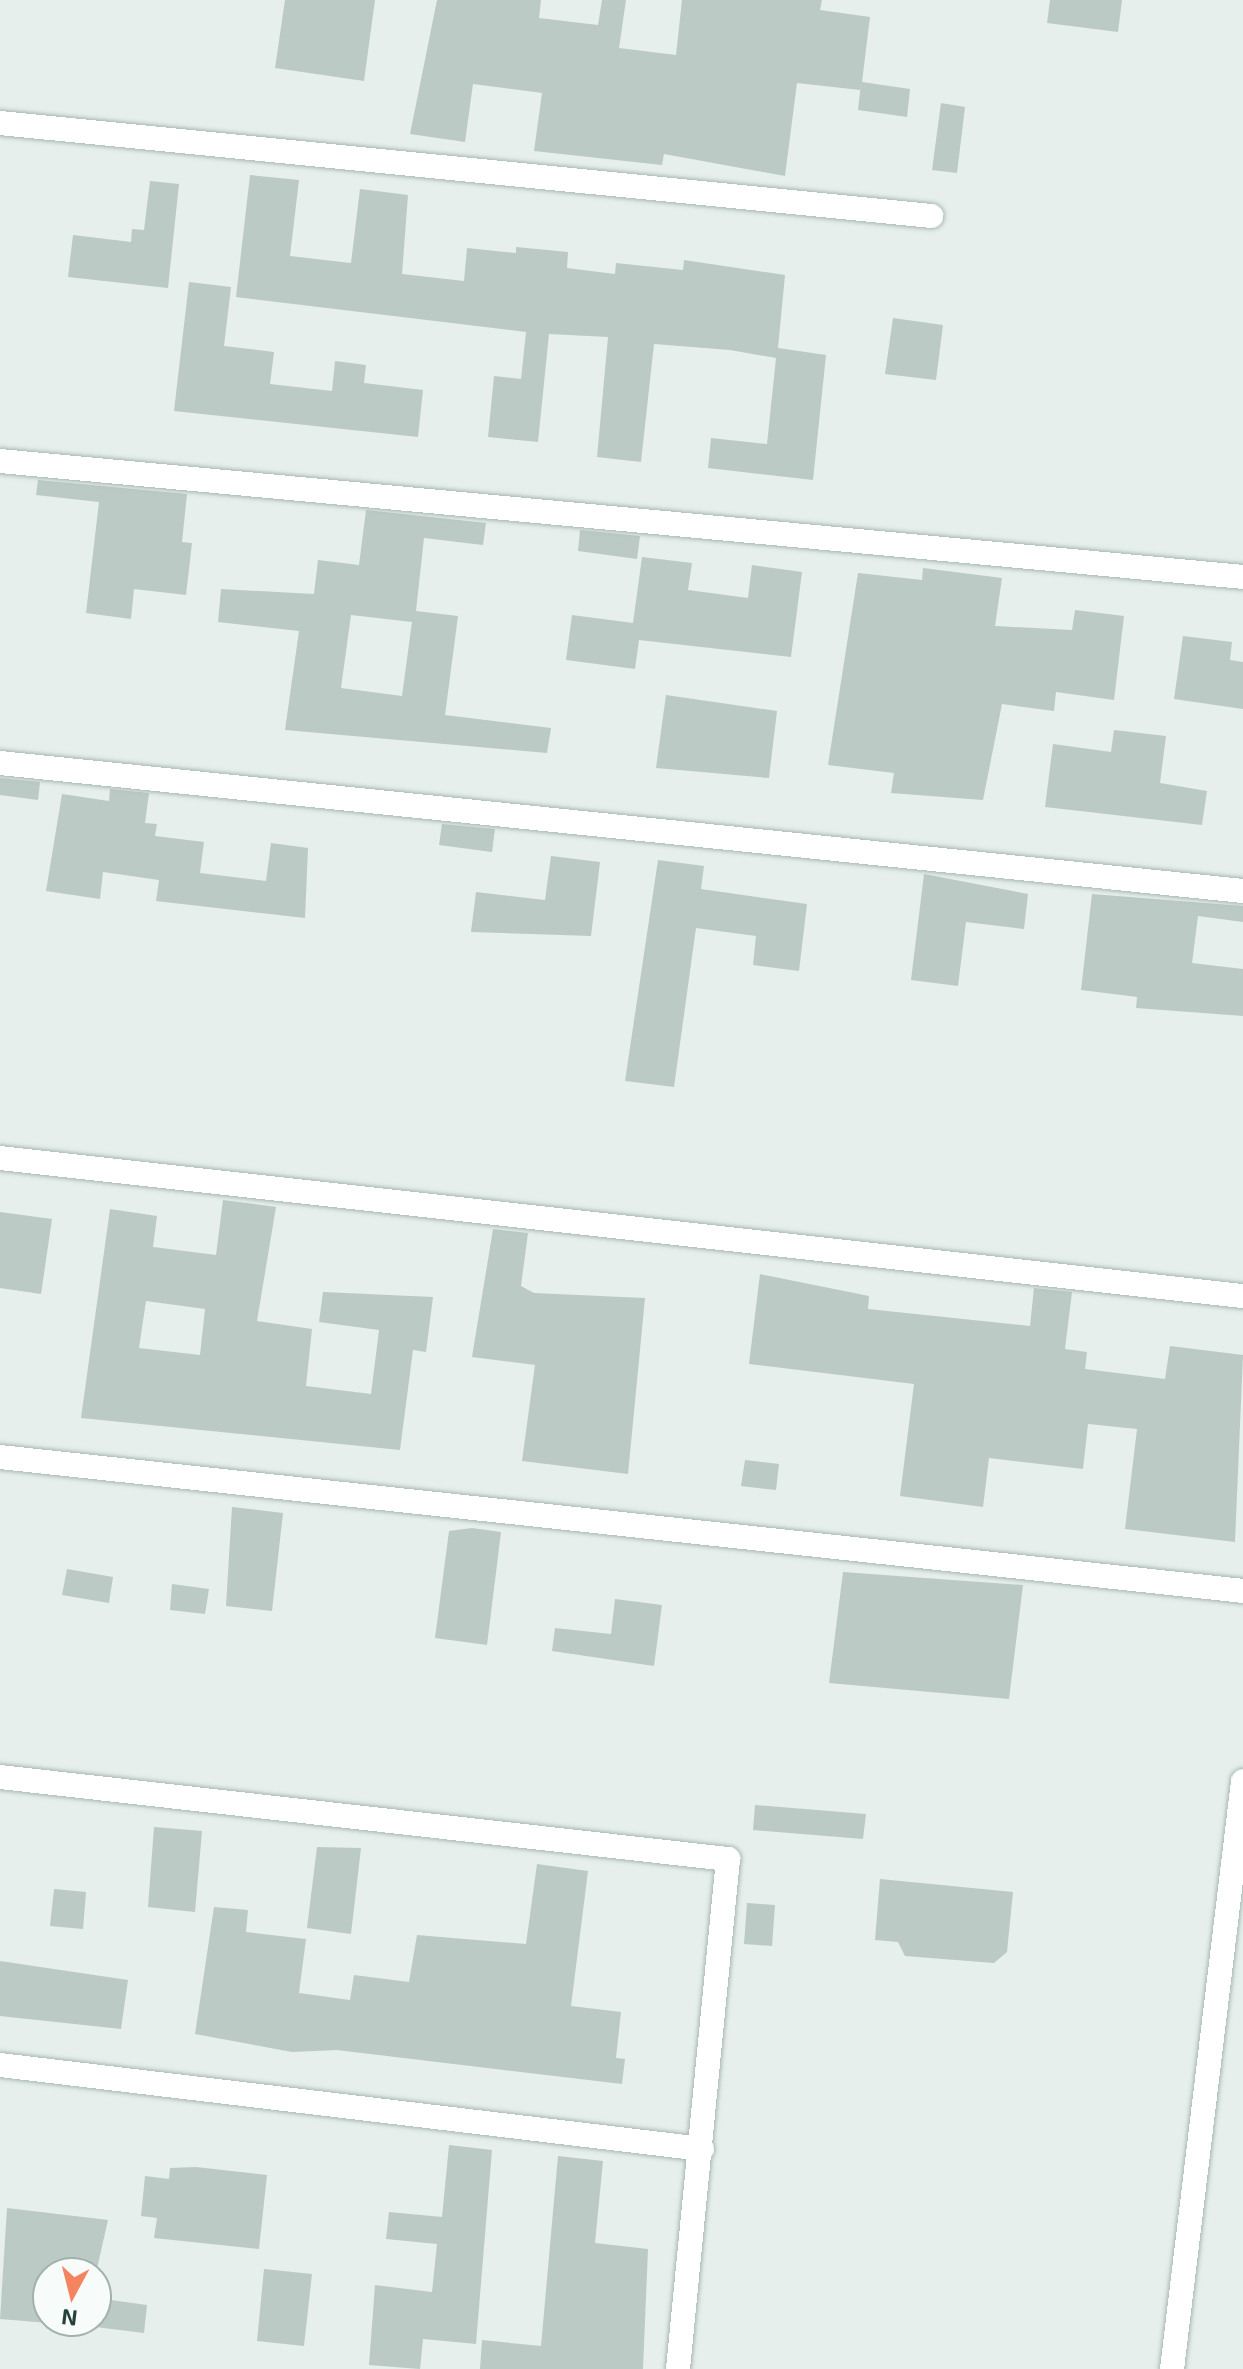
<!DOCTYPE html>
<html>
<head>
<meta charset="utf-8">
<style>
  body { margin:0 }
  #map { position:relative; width:1243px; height:2369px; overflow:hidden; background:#e6efeb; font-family:"Exo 2",sans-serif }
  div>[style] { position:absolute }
  .building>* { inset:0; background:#bbcac4 }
  .roads { filter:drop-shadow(0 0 2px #a8b8b2) drop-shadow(0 0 2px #a8b8b2) }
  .minor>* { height:24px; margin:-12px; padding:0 12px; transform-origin:12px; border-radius:12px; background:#fff }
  span { translate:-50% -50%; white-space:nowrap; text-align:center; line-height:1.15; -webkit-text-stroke:6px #f7fbf9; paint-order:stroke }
  .north { position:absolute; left:32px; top:2257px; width:80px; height:80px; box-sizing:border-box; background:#f7fbf9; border:2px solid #a3b1ad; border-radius:50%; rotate:187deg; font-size:22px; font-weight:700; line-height:32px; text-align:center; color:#24423a }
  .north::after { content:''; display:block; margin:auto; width:28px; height:36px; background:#f4845f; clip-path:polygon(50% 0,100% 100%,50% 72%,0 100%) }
</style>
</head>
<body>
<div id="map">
  <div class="building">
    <div style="clip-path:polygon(285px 0,375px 0,364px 81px,275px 68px)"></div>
    <div style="clip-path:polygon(437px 0,541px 0,539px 18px,598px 25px,602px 0,626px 0,619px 48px,676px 55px,682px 0,822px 0,820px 10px,870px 17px,862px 82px,910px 89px,907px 117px,858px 110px,861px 83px,860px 90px,797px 83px,785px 176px,664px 154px,662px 165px,534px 151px,542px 93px,473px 84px,465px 142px,410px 134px)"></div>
    <div style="clip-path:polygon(1050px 0,1122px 0,1118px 32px,1047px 23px)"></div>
    <div style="clip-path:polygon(941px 103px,965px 107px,957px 173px,932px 170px)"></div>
    <div style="clip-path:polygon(250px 175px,299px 180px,290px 256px,351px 263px,360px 189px,408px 195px,402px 274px,464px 281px,467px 248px,516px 253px,516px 247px,568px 252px,567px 268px,615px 274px,616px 263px,683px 270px,684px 260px,785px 275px,778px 348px,826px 355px,813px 480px,708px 468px,711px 438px,767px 444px,776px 358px,730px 350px,654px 344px,641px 462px,597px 457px,608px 337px,549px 334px,538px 442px,488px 437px,494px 376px,521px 379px,526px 332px,236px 297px)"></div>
    <div style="clip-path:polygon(150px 181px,179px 184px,168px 288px,68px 277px,73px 235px,131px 242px,132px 229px,144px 230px)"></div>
    <div style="clip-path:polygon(189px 282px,231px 287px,224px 346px,274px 352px,270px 384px,332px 391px,335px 361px,366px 365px,364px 383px,423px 390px,418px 437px,174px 411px)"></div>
    <div style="clip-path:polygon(893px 318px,943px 325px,936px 380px,885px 374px)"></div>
    <div style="clip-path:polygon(38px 480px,187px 494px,182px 542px,192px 543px,186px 595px,134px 589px,131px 619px,86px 613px,99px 502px,36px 495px)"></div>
    <div style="clip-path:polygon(evenodd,366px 510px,486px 523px,483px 545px,424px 538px,416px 611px,458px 616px,445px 715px,551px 728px,547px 753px,285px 730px,299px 631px,218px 622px,221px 589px,314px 594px,318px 560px,359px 565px,366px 510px,351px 615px,412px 622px,402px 696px,341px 688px,351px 615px)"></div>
    <div style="clip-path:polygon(580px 530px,640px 536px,637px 559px,578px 551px)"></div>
    <div style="clip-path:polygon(642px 557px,692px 563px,688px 590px,748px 598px,752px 565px,802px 572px,791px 657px,639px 640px,635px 669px,566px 660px,572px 615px,633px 623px)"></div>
    <div style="clip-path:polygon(923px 568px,1002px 578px,995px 626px,1072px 630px,1075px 610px,1124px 616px,1114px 700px,1056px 692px,1054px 711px,1002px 704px,983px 800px,891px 793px,894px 773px,828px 765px,858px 573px,922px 580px)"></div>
    <div style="clip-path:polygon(1183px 636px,1232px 642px,1230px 660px,1243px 662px,1243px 709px,1174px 699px)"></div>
    <div style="clip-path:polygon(666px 695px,777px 711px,769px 778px,656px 768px)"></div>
    <div style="clip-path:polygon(1114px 730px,1166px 736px,1160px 783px,1207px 791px,1202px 825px,1045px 807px,1053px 744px,1111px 752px)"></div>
    <div style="clip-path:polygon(0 778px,40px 782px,38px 800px,0 795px)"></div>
    <div style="clip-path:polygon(110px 789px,149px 793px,145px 823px,157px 824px,155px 836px,204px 842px,200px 873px,266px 881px,271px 843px,308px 848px,305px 918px,156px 901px,159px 880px,103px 872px,100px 899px,46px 891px,62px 794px,109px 801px)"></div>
    <div style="clip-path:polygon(442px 824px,495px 829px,492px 852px,439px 845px)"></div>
    <div style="clip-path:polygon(551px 856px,600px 862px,591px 936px,471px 932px,476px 892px,545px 900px)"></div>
    <div style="clip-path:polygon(658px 860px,704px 866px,701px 889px,807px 904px,799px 971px,753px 965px,756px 936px,696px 928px,674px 1087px,625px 1081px)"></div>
    <div style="clip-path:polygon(924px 874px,1028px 894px,1024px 929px,966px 922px,958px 986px,911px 980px)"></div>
    <div style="clip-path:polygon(1092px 894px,1243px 906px,1243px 922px,1198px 916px,1192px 963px,1243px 969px,1243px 1016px,1136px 1008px,1137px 997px,1081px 990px)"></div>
    <div style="clip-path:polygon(evenodd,223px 1200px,276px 1207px,257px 1321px,312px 1329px,306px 1386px,371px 1394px,379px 1330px,319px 1322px,323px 1292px,433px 1297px,426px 1352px,413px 1350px,400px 1450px,81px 1418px,110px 1209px,157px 1216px,153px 1247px,216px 1255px,223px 1200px,146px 1301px,205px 1309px,200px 1355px,139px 1348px,146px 1301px)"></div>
    <div style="clip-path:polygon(0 1212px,52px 1219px,41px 1294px,0 1288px)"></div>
    <div style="clip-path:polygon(493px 1229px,528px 1233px,521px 1286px,534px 1293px,645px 1298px,628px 1474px,522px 1461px,535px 1365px,472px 1357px)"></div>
    <div style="clip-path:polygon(760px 1274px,869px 1296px,868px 1309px,1030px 1326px,1034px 1288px,1072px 1292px,1065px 1349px,1087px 1352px,1085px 1369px,1165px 1379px,1170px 1346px,1243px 1355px,1235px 1542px,1125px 1529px,1137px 1429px,1088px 1424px,1083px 1469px,989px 1458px,983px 1507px,900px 1496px,914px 1384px,749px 1364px)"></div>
    <div style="clip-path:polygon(745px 1460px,779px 1464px,776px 1490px,741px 1486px)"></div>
    <div style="clip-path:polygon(232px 1507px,283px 1513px,272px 1611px,226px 1606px)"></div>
    <div style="clip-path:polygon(472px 1528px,501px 1532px,487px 1645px,435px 1638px,449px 1531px)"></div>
    <div style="clip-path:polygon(67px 1569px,113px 1577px,109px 1603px,62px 1595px)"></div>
    <div style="clip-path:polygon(843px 1572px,1023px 1585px,1009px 1699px,829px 1683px)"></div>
    <div style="clip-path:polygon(172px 1584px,209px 1589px,205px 1614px,170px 1610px)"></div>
    <div style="clip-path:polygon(615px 1599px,662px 1605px,654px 1666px,552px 1651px,555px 1628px,611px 1634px)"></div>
    <div style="clip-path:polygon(755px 1805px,866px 1814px,863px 1839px,753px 1830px)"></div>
    <div style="clip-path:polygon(154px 1827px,202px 1831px,195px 1912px,148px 1907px)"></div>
    <div style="clip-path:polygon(317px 1847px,361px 1848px,351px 1934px,307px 1928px)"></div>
    <div style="clip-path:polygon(537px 1864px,588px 1871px,571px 2006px,621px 2012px,616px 2058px,625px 2059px,622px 2084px,337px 2050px,292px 2052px,195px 2034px,214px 1907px,248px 1910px,246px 1932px,306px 1939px,299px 1993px,350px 2000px,354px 1975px,409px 1982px,417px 1935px,526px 1944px)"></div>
    <div style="clip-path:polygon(880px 1879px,1013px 1892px,1007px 1952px,994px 1963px,905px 1956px,898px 1942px,875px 1940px)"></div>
    <div style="clip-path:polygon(54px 1889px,86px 1892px,83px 1929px,50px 1926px)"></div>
    <div style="clip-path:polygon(747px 1903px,775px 1905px,772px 1946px,744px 1944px)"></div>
    <div style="clip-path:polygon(0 1961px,128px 1980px,121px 2029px,0 2016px)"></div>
    <div style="clip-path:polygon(449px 2145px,492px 2150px,476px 2344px,423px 2339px,420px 2369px,369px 2365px,375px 2285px,432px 2292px,437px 2244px,386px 2239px,389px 2212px,442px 2217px)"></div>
    <div style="clip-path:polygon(558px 2156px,603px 2161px,595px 2243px,648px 2249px,643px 2369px,480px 2369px,482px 2340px,541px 2346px)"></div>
    <div style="clip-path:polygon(196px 2167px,267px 2175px,259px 2249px,154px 2238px,157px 2218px,141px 2216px,145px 2176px,169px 2179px,170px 2168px)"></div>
    <div style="clip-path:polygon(7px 2208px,108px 2220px,96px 2273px,48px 2273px,48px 2323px,0 2319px)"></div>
    <div style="clip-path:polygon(264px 2269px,312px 2274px,304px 2346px,257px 2341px)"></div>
    <div style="clip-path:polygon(96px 2298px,147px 2305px,144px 2333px,96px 2327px)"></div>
  </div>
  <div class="roads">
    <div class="minor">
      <div style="left:0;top:123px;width:936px;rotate:5.7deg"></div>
      <div style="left:0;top:461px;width:1248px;rotate:5.33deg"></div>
      <div style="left:0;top:763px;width:1250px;rotate:5.88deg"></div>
      <div style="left:0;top:1158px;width:1251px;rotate:6.34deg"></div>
      <div style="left:0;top:1457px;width:1250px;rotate:6.15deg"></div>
      <div style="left:0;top:1777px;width:733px;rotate:6.43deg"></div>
      <div style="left:728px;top:1859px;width:512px;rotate:95.6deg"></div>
      <div style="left:0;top:2065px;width:707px;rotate:6.82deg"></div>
      <div style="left:1172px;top:2369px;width:592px;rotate:-83.11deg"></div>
    </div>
  </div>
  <div class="north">N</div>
</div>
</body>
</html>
